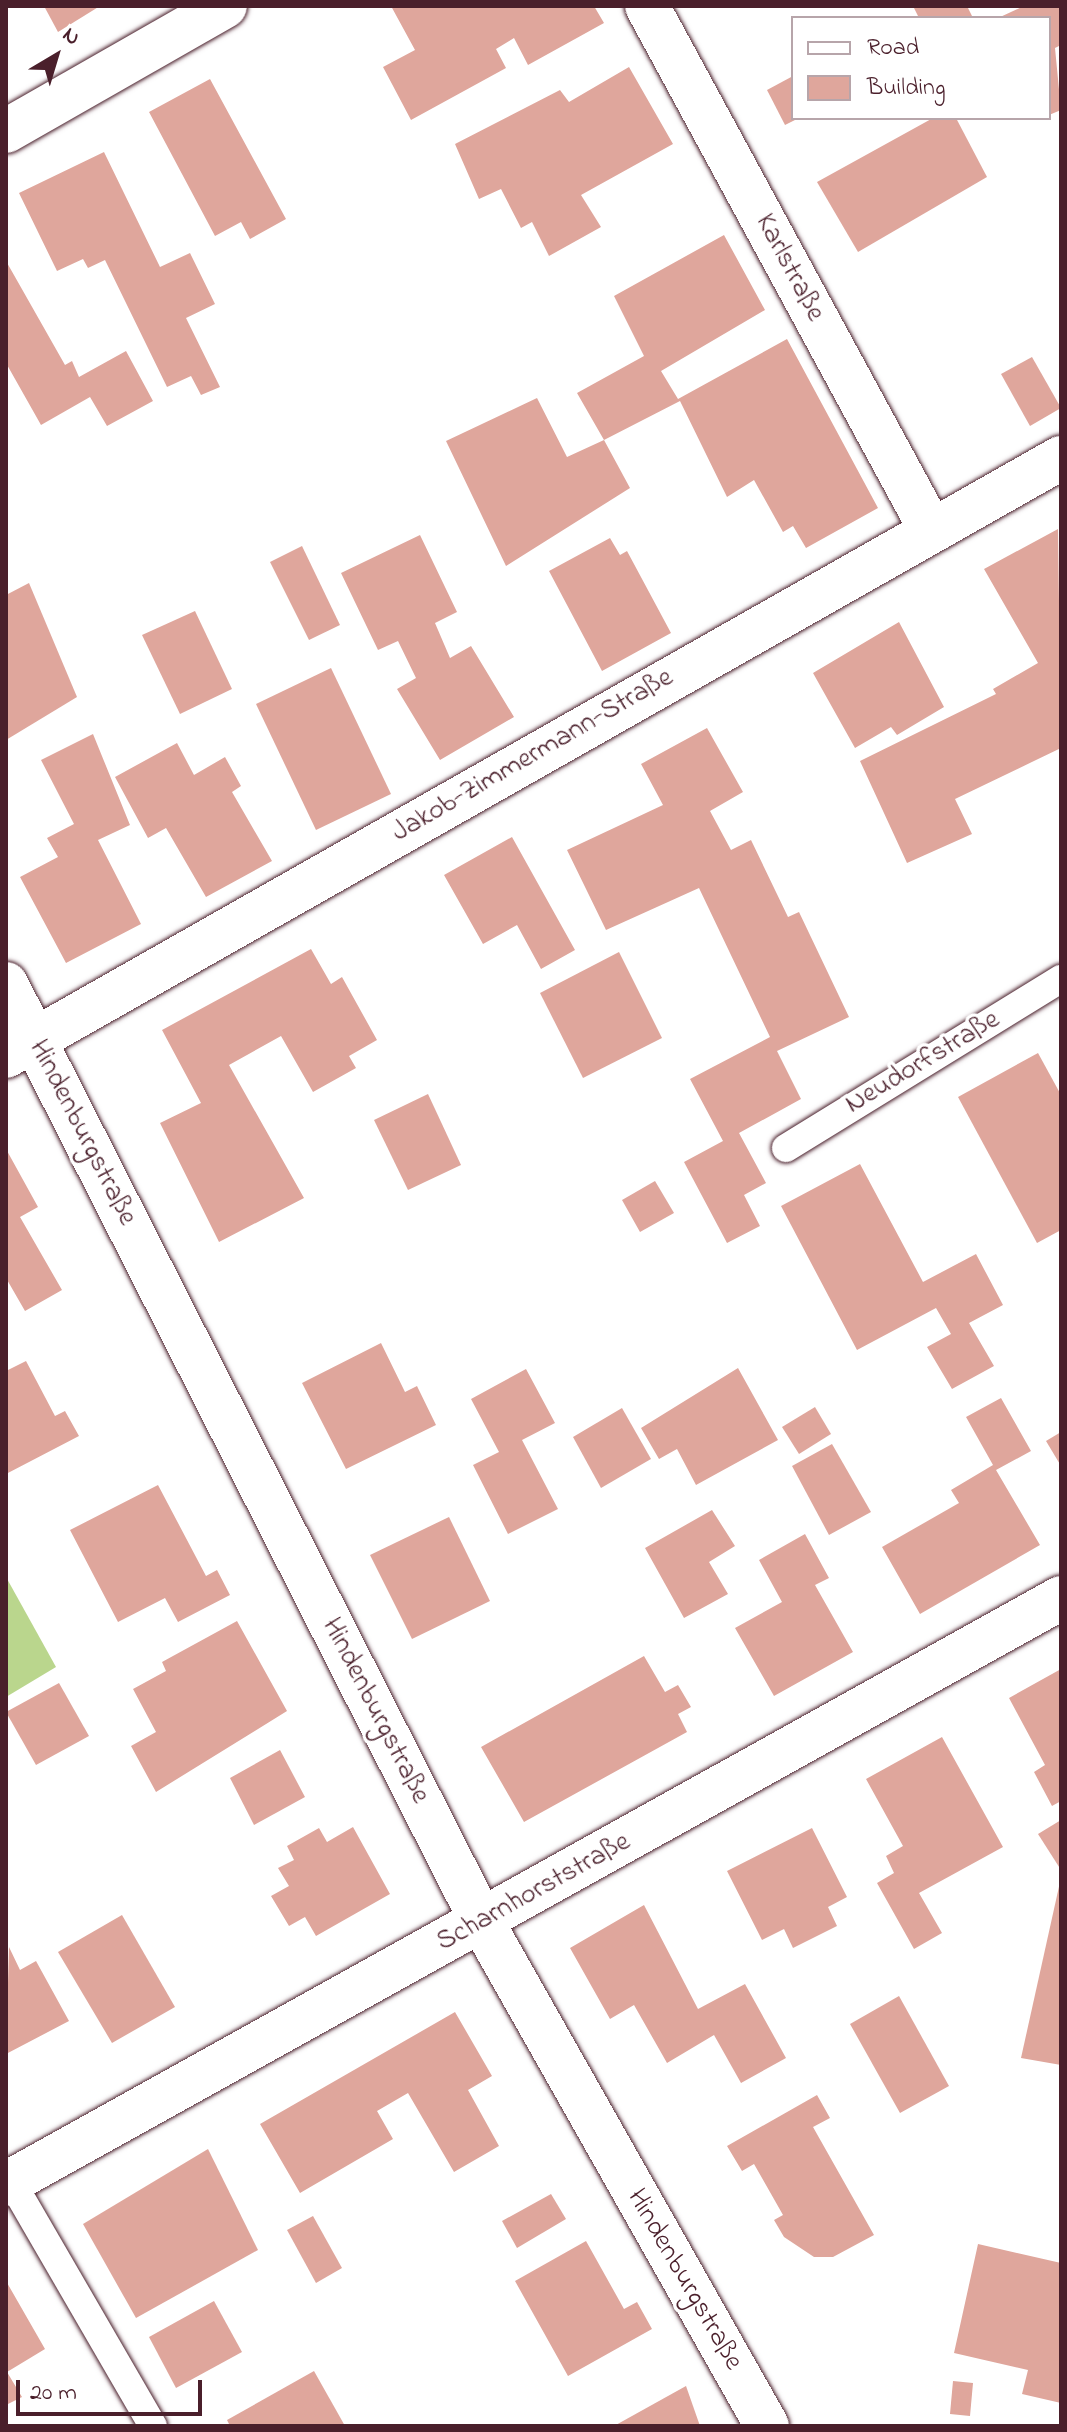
<!DOCTYPE html>
<html>
<head>
<meta charset="utf-8">
<style>
  body { margin:0 }
  #map { position:relative; width:1067px; height:2432px; overflow:hidden; background:#fff; font-family:"Indie Flower",sans-serif }
  div>[style] { position:absolute }
  .green>* { inset:0; background:#bad68d }
  .building>* { inset:0; background:#dfa69c }
  .roads { filter:drop-shadow(0 0 2px #4a1f2b) drop-shadow(0 0 2px #4a1f2b) }
  .service>* { height:28px; margin:-14px; padding:0 14px; transform-origin:14px; border-radius:14px; background:#fff }
  .minor>* { height:44px; margin:-22px; padding:0 22px; transform-origin:22px; border-radius:22px; background:#fff }
  span { translate:-50% -50%; white-space:nowrap; text-align:center; line-height:1.15; -webkit-text-stroke:7px #fff; paint-order:stroke }
  .street-label { font-size:28px; color:#4a1f2b }
  .frame { position:absolute; inset:0; border:8px solid #4a1f2b; pointer-events:none }
  .legend { position:absolute; left:791px; top:16px; width:260px; height:104px; box-sizing:border-box; background:#fff; border:2px solid #b7a5aa; margin:0; padding:10px 14px; list-style:none; font-size:24px; color:#4a1f2b }
  .legend li { display:flex; align-items:center; gap:16px; height:40px }
  .legend b { width:40px; border:2px solid #b7a5aa }
  .north { position:absolute; left:16px; top:16px; width:80px; height:80px; -webkit-text-stroke:6px #fff; paint-order:stroke; rotate:38deg; font-size:22px; font-weight:700; line-height:32px; text-align:center; color:#4a1f2b }
  .north::after { content:''; display:block; margin:auto; width:28px; height:36px; background:#4a1f2b; clip-path:polygon(50% 0,100% 100%,50% 72%,0 100%) }
  .scale { position:absolute; left:16px; top:2380px; width:186px; height:36px; box-sizing:border-box; border:4px solid #4a1f2b; border-top:0; padding-left:10px; font-size:24px; line-height:28px; white-space:nowrap; color:#4a1f2b; -webkit-text-stroke:6px #fff; paint-order:stroke }
</style>
</head>
<body>
<div id="map">
  <div class="green">
    <div style="clip-path:polygon(6px 1577px,56px 1667px,6px 1697px)"></div>
  </div>
  <div class="building">
    <div style="clip-path:polygon(44px 6px,100px 6px,58px 32px)"></div>
    <div style="clip-path:polygon(391px 6px,594px 6px,604px 23px,528px 65px,514px 38px,496px 49px,506px 68px,411px 120px,383px 67px,415px 50px)"></div>
    <div style="clip-path:polygon(913px 6px,967px 6px,973px 18px,919px 18px)"></div>
    <div style="clip-path:polygon(1024px 6px,1061px 6px,1061px 45px,1055px 48px,1061px 110px,1049px 115px,1049px 18px,998px 18px)"></div>
    <div style="clip-path:polygon(629px 67px,673px 144px,581px 195px,601px 227px,549px 256px,532px 222px,521px 228px,501px 189px,479px 199px,455px 144px,560px 90px,569px 102px)"></div>
    <div style="clip-path:polygon(793px 76px,799px 118px,785px 125px,767px 90px)"></div>
    <div style="clip-path:polygon(210px 79px,286px 219px,250px 239px,241px 222px,215px 236px,149px 112px)"></div>
    <div style="clip-path:polygon(933px 118px,956px 118px,987px 177px,858px 252px,817px 182px)"></div>
    <div style="clip-path:polygon(104px 152px,160px 267px,190px 253px,215px 304px,186px 318px,220px 387px,201px 395px,191px 376px,167px 387px,105px 260px,88px 268px,83px 259px,57px 271px,19px 193px)"></div>
    <div style="clip-path:polygon(724px 235px,765px 310px,661px 371px,678px 399px,787px 339px,878px 508px,806px 548px,793px 526px,783px 532px,754px 480px,727px 497px,680px 401px,604px 440px,630px 488px,506px 566px,446px 441px,537px 398px,567px 457px,604px 440px,577px 393px,644px 356px,614px 296px)"></div>
    <div style="clip-path:polygon(6px 261px,65px 365px,72px 361px,79px 377px,126px 351px,153px 401px,107px 426px,90px 397px,41px 425px,6px 363px)"></div>
    <div style="clip-path:polygon(1032px 357px,1061px 408px,1030px 426px,1001px 374px)"></div>
    <div style="clip-path:polygon(1058px 529px,1061px 748px,955px 799px,972px 834px,907px 863px,860px 761px,996px 694px,993px 689px,1038px 663px,984px 569px)"></div>
    <div style="clip-path:polygon(420px 535px,457px 612px,435px 623px,450px 658px,471px 646px,514px 717px,440px 760px,397px 689px,416px 678px,398px 641px,378px 650px,341px 573px)"></div>
    <div style="clip-path:polygon(610px 538px,620px 555px,627px 551px,671px 633px,602px 671px,549px 571px)"></div>
    <div style="clip-path:polygon(302px 546px,340px 625px,309px 640px,270px 562px)"></div>
    <div style="clip-path:polygon(29px 583px,77px 697px,6px 740px,6px 595px)"></div>
    <div style="clip-path:polygon(195px 611px,232px 689px,180px 714px,142px 635px)"></div>
    <div style="clip-path:polygon(899px 622px,944px 707px,897px 735px,891px 727px,855px 748px,813px 673px)"></div>
    <div style="clip-path:polygon(331px 668px,391px 794px,316px 830px,256px 704px)"></div>
    <div style="clip-path:polygon(707px 728px,743px 792px,710px 811px,731px 850px,751px 840px,788px 917px,799px 912px,849px 1017px,777px 1051px,801px 1099px,739px 1133px,766px 1183px,744px 1195px,760px 1226px,727px 1243px,684px 1162px,723px 1141px,690px 1079px,770px 1037px,699px 888px,606px 930px,567px 850px,663px 805px,641px 764px)"></div>
    <div style="clip-path:polygon(93px 734px,130px 825px,98px 840px,141px 924px,66px 963px,20px 877px,58px 857px,47px 838px,74px 824px,41px 760px)"></div>
    <div style="clip-path:polygon(177px 743px,194px 775px,225px 757px,241px 786px,232px 792px,272px 861px,206px 897px,166px 828px,148px 838px,115px 777px)"></div>
    <div style="clip-path:polygon(512px 837px,575px 950px,541px 969px,517px 925px,483px 944px,444px 875px)"></div>
    <div style="clip-path:polygon(311px 949px,331px 984px,342px 977px,377px 1040px,349px 1056px,356px 1068px,313px 1092px,281px 1036px,229px 1065px,304px 1198px,219px 1242px,160px 1123px,201px 1103px,162px 1030px)"></div>
    <div style="clip-path:polygon(619px 952px,662px 1038px,583px 1078px,540px 993px)"></div>
    <div style="clip-path:polygon(1038px 1053px,1061px 1095px,1061px 1230px,1037px 1243px,958px 1097px)"></div>
    <div style="clip-path:polygon(428px 1094px,461px 1165px,408px 1190px,374px 1120px)"></div>
    <div style="clip-path:polygon(6px 1149px,38px 1207px,20px 1217px,62px 1290px,25px 1311px,6px 1278px)"></div>
    <div style="clip-path:polygon(860px 1164px,923px 1282px,976px 1254px,1003px 1305px,969px 1323px,994px 1366px,952px 1389px,927px 1347px,951px 1334px,936px 1308px,857px 1350px,781px 1206px)"></div>
    <div style="clip-path:polygon(655px 1181px,674px 1213px,640px 1232px,622px 1200px)"></div>
    <div style="clip-path:polygon(381px 1343px,405px 1392px,417px 1386px,436px 1425px,346px 1469px,302px 1383px)"></div>
    <div style="clip-path:polygon(26px 1361px,55px 1416px,65px 1411px,79px 1436px,6px 1474px,6px 1371px)"></div>
    <div style="clip-path:polygon(738px 1368px,778px 1440px,696px 1485px,677px 1449px,659px 1459px,641px 1428px)"></div>
    <div style="clip-path:polygon(526px 1369px,555px 1423px,522px 1440px,558px 1509px,508px 1534px,473px 1465px,499px 1452px,471px 1399px)"></div>
    <div style="clip-path:polygon(1001px 1398px,1031px 1451px,996px 1470px,1040px 1545px,920px 1614px,882px 1547px,959px 1503px,951px 1490px,993px 1465px,966px 1417px)"></div>
    <div style="clip-path:polygon(815px 1407px,831px 1434px,799px 1454px,782px 1427px)"></div>
    <div style="clip-path:polygon(622px 1408px,651px 1459px,601px 1488px,573px 1437px)"></div>
    <div style="clip-path:polygon(1061px 1432px,1061px 1466px,1046px 1441px)"></div>
    <div style="clip-path:polygon(832px 1444px,871px 1512px,829px 1535px,792px 1466px)"></div>
    <div style="clip-path:polygon(158px 1485px,206px 1576px,217px 1570px,230px 1595px,178px 1622px,165px 1598px,118px 1622px,70px 1530px)"></div>
    <div style="clip-path:polygon(712px 1510px,735px 1546px,709px 1562px,728px 1594px,684px 1618px,645px 1548px)"></div>
    <div style="clip-path:polygon(449px 1517px,490px 1601px,412px 1639px,370px 1555px)"></div>
    <div style="clip-path:polygon(805px 1534px,829px 1578px,815px 1585px,853px 1652px,774px 1696px,735px 1628px,782px 1602px,759px 1560px)"></div>
    <div style="clip-path:polygon(237px 1621px,287px 1711px,156px 1792px,131px 1746px,156px 1732px,133px 1689px,166px 1671px,162px 1662px)"></div>
    <div style="clip-path:polygon(644px 1656px,665px 1692px,678px 1685px,691px 1707px,678px 1714px,687px 1732px,524px 1822px,481px 1747px)"></div>
    <div style="clip-path:polygon(1061px 1669px,1061px 1801px,1052px 1806px,1034px 1772px,1045px 1765px,1009px 1698px)"></div>
    <div style="clip-path:polygon(59px 1683px,89px 1736px,36px 1765px,6px 1712px)"></div>
    <div style="clip-path:polygon(942px 1737px,1003px 1847px,919px 1893px,942px 1933px,914px 1949px,877px 1883px,894px 1873px,886px 1856px,903px 1846px,866px 1779px)"></div>
    <div style="clip-path:polygon(280px 1750px,305px 1797px,254px 1825px,230px 1778px)"></div>
    <div style="clip-path:polygon(1061px 1820px,1061px 1870px,1038px 1834px)"></div>
    <div style="clip-path:polygon(353px 1827px,390px 1894px,316px 1936px,305px 1917px,289px 1926px,271px 1896px,289px 1886px,278px 1868px,294px 1860px,287px 1846px,319px 1828px,327px 1842px)"></div>
    <div style="clip-path:polygon(812px 1828px,847px 1897px,828px 1907px,837px 1926px,793px 1948px,784px 1929px,762px 1940px,727px 1871px)"></div>
    <div style="clip-path:polygon(1060px 1882px,1061px 1882px,1061px 2065px,1021px 2058px)"></div>
    <div style="clip-path:polygon(644px 1905px,698px 2009px,745px 1984px,786px 2058px,741px 2083px,714px 2035px,667px 2063px,634px 2005px,610px 2019px,570px 1948px)"></div>
    <div style="clip-path:polygon(122px 1915px,175px 2007px,112px 2043px,58px 1952px)"></div>
    <div style="clip-path:polygon(9px 1947px,20px 1970px,36px 1961px,69px 2021px,6px 2054px)"></div>
    <div style="clip-path:polygon(899px 1996px,949px 2086px,900px 2113px,850px 2024px)"></div>
    <div style="clip-path:polygon(455px 2012px,492px 2076px,468px 2090px,499px 2146px,454px 2172px,408px 2093px,377px 2111px,393px 2139px,300px 2193px,260px 2124px)"></div>
    <div style="clip-path:polygon(817px 2095px,830px 2118px,813px 2127px,874px 2235px,833px 2257px,814px 2257px,784px 2237px,774px 2220px,783px 2215px,754px 2164px,742px 2171px,727px 2146px)"></div>
    <div style="clip-path:polygon(208px 2149px,258px 2250px,136px 2318px,83px 2224px)"></div>
    <div style="clip-path:polygon(551px 2194px,566px 2219px,517px 2248px,502px 2221px)"></div>
    <div style="clip-path:polygon(313px 2216px,342px 2268px,316px 2283px,287px 2230px)"></div>
    <div style="clip-path:polygon(586px 2241px,624px 2309px,637px 2302px,652px 2329px,568px 2376px,515px 2281px)"></div>
    <div style="clip-path:polygon(978px 2244px,1061px 2263px,1061px 2403px,1022px 2394px,1028px 2370px,954px 2353px)"></div>
    <div style="clip-path:polygon(6px 2281px,45px 2349px,7px 2372px,22px 2397px,6px 2405px)"></div>
    <div style="clip-path:polygon(214px 2301px,242px 2352px,176px 2388px,149px 2337px)"></div>
    <div style="clip-path:polygon(314px 2371px,345px 2426px,230px 2426px,227px 2420px)"></div>
    <div style="clip-path:polygon(953px 2381px,973px 2383px,970px 2416px,950px 2414px)"></div>
    <div style="clip-path:polygon(686px 2386px,700px 2426px,614px 2426px)"></div>
  </div>
  <div class="roads">
    <div class="service">
      <div style="left:786px;top:1148px;width:323px;rotate:-31.6deg"></div>
      <div style="left:11px;top:2181px;width:283px;rotate:59.9deg"></div>
    </div>
    <div class="minor">
      <div style="left:647px;top:6px;width:596px;rotate:61.54deg"></div>
      <div style="left:6px;top:131px;width:252px;rotate:-29.7deg"></div>
      <div style="left:6px;top:984px;width:1052px;rotate:63.09deg"></div>
      <div style="left:482px;top:1922px;width:579px;rotate:60.51deg"></div>
      <div style="left:6px;top:1056px;width:1213px;rotate:-29.55deg"></div>
      <div style="left:6px;top:2184px;width:1207px;rotate:-29.05deg"></div>
    </div>
  </div>
  <div class="street-label">
    <span style="left:789px;top:268px;rotate:62deg">Karlstraße</span>
    <span style="left:533px;top:756px;rotate:-30deg">Jakob-Zimmermann-Straße</span>
    <span style="left:923px;top:1063px;rotate:-31deg">Neudorfstraße</span>
    <span style="left:82px;top:1133px;rotate:63deg">Hindenburgstraße</span>
    <span style="left:375px;top:1711px;rotate:63deg">Hindenburgstraße</span>
    <span style="left:534px;top:1893px;rotate:-29deg">Scharnhorststraße</span>
    <span style="left:684px;top:2280px;rotate:60deg">Hindenburgstraße</span>
  </div>
  <div class="frame"></div>
  <ul class="legend">
  <li><b style="height:10px;background:#fff"></b>Road</li>
  <li><b style="height:22px;background:#dfa69c"></b>Building</li>
  </ul>
  <div class="north">N</div>
  <div class="scale">20 m</div>
</div>
</body>
</html>
